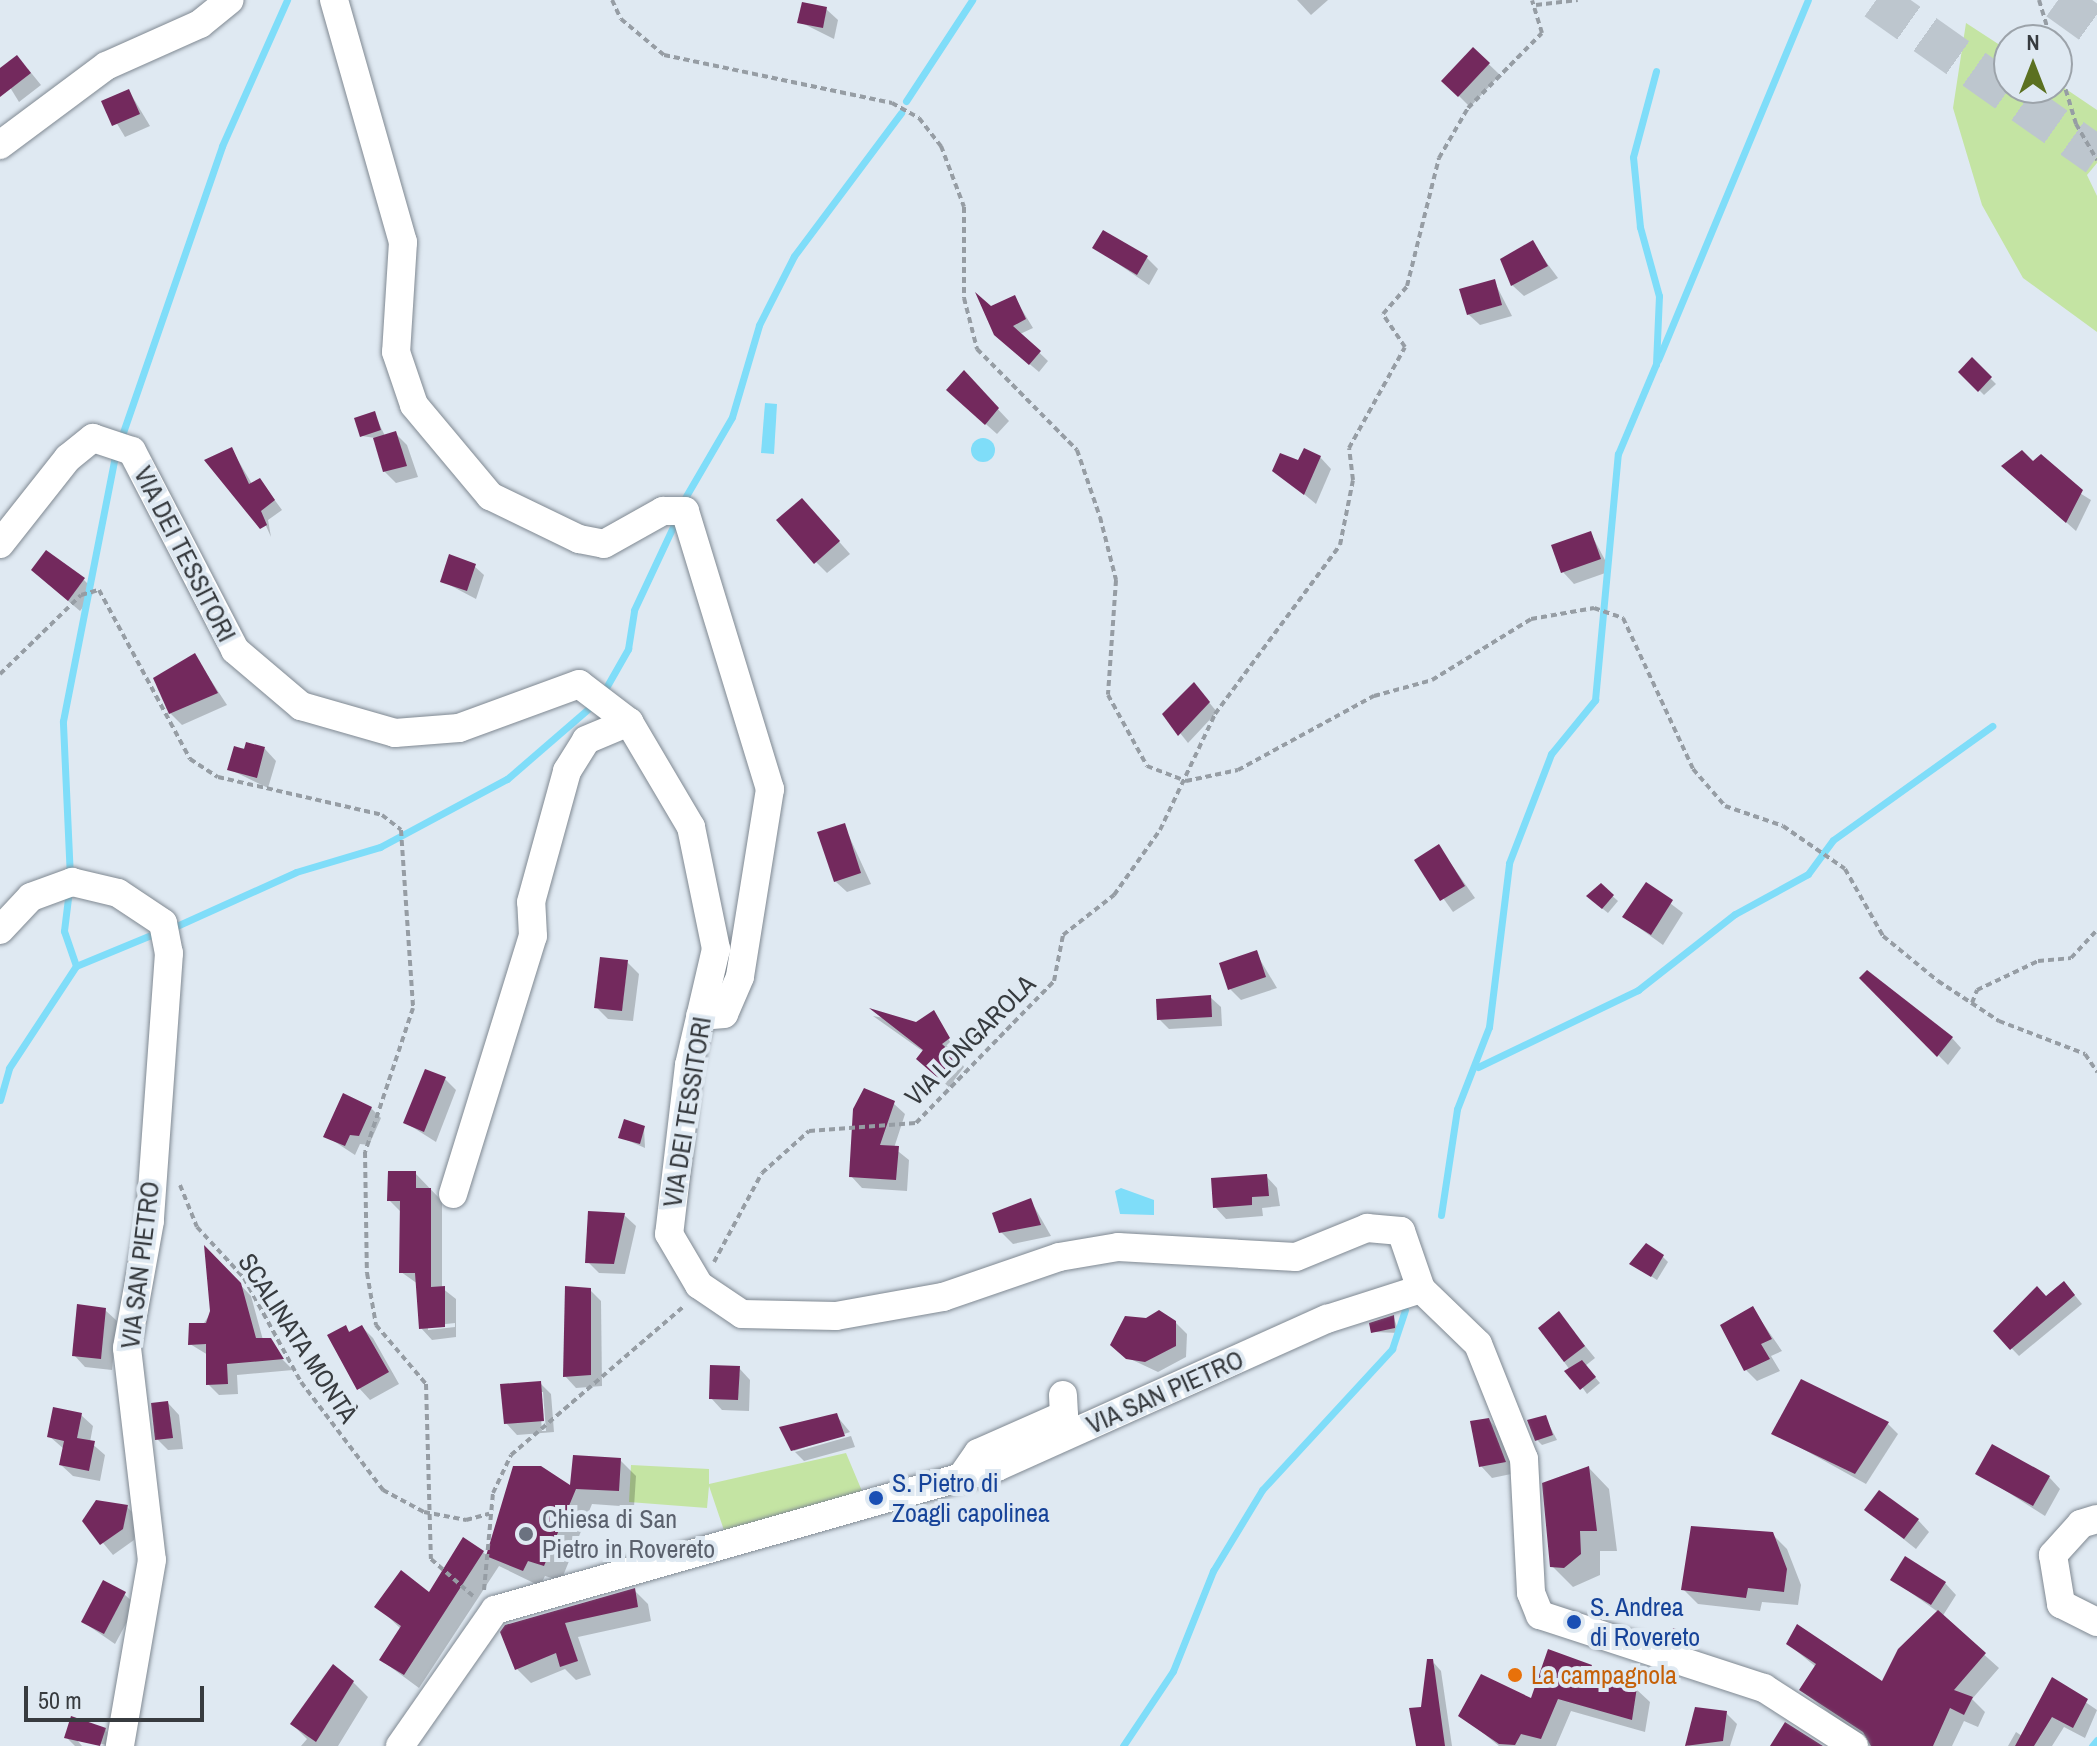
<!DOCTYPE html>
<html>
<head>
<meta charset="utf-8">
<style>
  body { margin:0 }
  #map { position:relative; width:2097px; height:1746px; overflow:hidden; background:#dfe9f2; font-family:"Archivo Narrow",sans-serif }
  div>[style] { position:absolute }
  .green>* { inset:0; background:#c4e4a3 }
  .water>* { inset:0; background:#7fddf9 }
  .round { border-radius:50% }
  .shadow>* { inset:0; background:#0003 }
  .stream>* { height:7px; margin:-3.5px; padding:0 3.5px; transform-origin:3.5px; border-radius:3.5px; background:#7fddf9 }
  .building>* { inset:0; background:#73295d }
  .highway-tunnel>* { height:40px; margin-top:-20px; transform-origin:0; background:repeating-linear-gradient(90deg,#bdc6ce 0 40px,transparent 0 60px) }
  .path>* { height:4px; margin-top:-2px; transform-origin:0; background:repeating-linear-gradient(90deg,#969da4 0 6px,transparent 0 10px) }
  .roads { filter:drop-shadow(0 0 2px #808992) drop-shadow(0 0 2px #808992) }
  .minor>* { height:28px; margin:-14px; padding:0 14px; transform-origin:14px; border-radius:14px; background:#fff }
  .dots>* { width:22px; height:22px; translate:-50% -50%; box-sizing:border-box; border:4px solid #dfe9f2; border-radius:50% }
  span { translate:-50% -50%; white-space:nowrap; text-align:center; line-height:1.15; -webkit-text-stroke:8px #dfe9f2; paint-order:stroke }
  .street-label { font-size:26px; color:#373b3f }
  .transit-label { font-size:26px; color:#164399 }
  .left { translate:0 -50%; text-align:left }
  .worship-label { font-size:26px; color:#5b616d }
  .food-label { font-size:26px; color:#c56008 }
  .north { position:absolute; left:1993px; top:24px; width:80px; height:80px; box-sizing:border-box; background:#dfe9f2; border:2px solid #9ca3aa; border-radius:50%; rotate:0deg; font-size:22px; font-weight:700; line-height:32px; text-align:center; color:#373b3f }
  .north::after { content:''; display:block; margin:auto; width:28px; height:36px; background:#5b7020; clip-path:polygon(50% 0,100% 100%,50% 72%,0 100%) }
  .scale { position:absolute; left:24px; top:1686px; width:180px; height:36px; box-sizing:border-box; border:4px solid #373b3f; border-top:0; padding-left:10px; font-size:24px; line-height:28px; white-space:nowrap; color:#373b3f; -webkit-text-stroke:6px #dfe9f2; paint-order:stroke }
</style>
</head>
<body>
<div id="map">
  <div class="green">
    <div style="clip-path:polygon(1966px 23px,2009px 51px,2009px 88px,2057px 83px,2097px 110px,2097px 163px,2087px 175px,2097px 196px,2097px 332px,2023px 278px,1982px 205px,1953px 108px)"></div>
    <div style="clip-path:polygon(846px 1453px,867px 1503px,728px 1542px,709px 1486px,707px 1508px,629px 1502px,631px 1465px,709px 1469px,709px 1484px)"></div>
  </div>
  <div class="water">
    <div style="clip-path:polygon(765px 403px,777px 404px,774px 454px,761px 453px)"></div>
    <div class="round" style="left:971px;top:438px;width:24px;height:24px"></div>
    <div style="clip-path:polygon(1121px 1188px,1154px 1200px,1154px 1215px,1120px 1214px,1115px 1191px)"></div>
  </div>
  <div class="shadow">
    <div style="clip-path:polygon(1297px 0,1328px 0,1311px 15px)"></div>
    <div style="clip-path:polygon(826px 9px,838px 20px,834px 39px,800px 22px)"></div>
    <div style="clip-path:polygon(1473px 49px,1500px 75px,1470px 107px,1444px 81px)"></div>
    <div style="clip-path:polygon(28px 69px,41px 85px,19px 102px,0 71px)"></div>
    <div style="clip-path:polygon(129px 91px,150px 126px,125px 137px,104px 102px)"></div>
    <div style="clip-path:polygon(1532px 243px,1558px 278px,1524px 296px,1512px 285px)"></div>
    <div style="clip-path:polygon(1095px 248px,1147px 258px,1158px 269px,1149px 285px)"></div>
    <div style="clip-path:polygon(1494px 281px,1512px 316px,1480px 325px,1468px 314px)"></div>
    <div style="clip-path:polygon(1015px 298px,1033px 328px,1020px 334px,1048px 361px,1039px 372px,1005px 343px,991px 309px)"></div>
    <div style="clip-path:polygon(1972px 360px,1996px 384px,1984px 395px,1961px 372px)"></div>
    <div style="clip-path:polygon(964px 373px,1009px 421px,997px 434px,960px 401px)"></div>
    <div style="clip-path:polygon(374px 413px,385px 436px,395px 433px,407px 445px,418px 477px,396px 483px,384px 471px,375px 438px,362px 436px)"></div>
    <div style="clip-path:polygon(232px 450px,252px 484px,260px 480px,282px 510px,268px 520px,271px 537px)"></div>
    <div style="clip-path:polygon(1320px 457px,1331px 469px,1316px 504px,1275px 470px)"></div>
    <div style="clip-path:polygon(2033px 464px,2091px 500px,2076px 531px,2013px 475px)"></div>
    <div style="clip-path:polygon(813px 512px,850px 554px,827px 573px,816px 562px)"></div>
    <div style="clip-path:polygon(1591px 534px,1611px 571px,1574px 584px,1563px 572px)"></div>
    <div style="clip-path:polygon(474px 566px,484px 575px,476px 599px,442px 581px)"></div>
    <div style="clip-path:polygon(84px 580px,95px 591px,80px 611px,46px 582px)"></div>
    <div style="clip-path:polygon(195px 656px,227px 705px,182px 725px,170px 713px)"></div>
    <div style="clip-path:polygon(1194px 684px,1217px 712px,1188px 743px,1165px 714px)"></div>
    <div style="clip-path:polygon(235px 748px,265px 749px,276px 761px,268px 788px,229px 769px)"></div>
    <div style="clip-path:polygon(844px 825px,871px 884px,847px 892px,835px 881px)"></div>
    <div style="clip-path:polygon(1439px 847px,1475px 898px,1453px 912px,1417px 861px)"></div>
    <div style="clip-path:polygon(1646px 885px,1683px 913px,1663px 945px,1624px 917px)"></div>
    <div style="clip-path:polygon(1601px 886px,1618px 901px,1608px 913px,1593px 901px)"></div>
    <div style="clip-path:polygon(1256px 953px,1277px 988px,1241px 1000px,1230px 989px)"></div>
    <div style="clip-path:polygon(627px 962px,639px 974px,633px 1021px,608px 1019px,596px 1007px)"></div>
    <div style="clip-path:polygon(1862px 978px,1952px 1038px,1961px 1048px,1948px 1065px)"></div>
    <div style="clip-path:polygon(1210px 997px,1221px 1007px,1222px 1026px,1169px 1029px,1159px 1019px)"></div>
    <div style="clip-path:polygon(934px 1013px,964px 1067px,949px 1087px,928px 1069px,924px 1052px,873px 1016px,916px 1024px)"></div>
    <div style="clip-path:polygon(445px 1079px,456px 1090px,436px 1142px,406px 1123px)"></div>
    <div style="clip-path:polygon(893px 1103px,905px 1114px,894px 1148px,909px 1160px,907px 1191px,862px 1188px,851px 1176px)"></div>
    <div style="clip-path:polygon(371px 1108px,381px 1118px,369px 1145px,360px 1144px,355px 1155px,326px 1136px)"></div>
    <div style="clip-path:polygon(644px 1128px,645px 1148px,620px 1137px)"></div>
    <div style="clip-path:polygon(evenodd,415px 1173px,442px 1201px,442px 1288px,456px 1299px,456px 1337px,432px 1340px,421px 1328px,418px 1284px,401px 1272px,402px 1213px,389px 1200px,415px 1173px,455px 1323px,455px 1327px,428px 1330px,428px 1326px,455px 1323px)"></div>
    <div style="clip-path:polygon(1266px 1176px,1277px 1188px,1280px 1206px,1262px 1208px,1263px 1216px,1226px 1219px,1215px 1207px)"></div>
    <div style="clip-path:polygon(1031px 1201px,1051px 1236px,1013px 1244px,1001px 1232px)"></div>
    <div style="clip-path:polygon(624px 1215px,636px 1226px,625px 1274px,599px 1273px,588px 1262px)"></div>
    <div style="clip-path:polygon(207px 1250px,251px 1296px,263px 1340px,293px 1370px,237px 1375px,238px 1394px,219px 1395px,208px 1384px,208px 1355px,190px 1344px,212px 1311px)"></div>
    <div style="clip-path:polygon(1663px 1257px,1668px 1262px,1657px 1280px,1632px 1264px)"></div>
    <div style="clip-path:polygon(590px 1290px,601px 1301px,602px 1386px,576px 1388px,565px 1376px)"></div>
    <div style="clip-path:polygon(2072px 1292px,2082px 1304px,2019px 1356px,1995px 1331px,2046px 1298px)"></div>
    <div style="clip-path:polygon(1753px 1309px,1782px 1351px,1771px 1356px,1780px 1371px,1757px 1381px,1746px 1370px)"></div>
    <div style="clip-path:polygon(105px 1310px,117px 1321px,112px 1370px,85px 1367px,74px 1355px)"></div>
    <div style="clip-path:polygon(1559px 1314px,1595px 1358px,1585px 1366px,1600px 1383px,1587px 1394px,1540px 1328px)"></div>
    <div style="clip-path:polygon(1394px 1318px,1399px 1333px,1373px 1332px)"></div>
    <div style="clip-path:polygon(1175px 1322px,1187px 1334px,1186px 1357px,1158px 1372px,1124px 1356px)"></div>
    <div style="clip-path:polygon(345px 1327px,351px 1333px,362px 1327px,373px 1338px,399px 1384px,370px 1400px,359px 1388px)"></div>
    <div style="clip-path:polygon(739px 1368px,750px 1380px,749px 1411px,722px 1410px,711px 1398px)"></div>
    <div style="clip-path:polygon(evenodd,540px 1383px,551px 1394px,554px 1432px,517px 1435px,506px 1423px,540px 1383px,539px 1392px,543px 1392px,546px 1431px,542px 1431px,539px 1392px)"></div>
    <div style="clip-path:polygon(168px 1403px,179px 1415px,183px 1449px,168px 1450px,157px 1439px)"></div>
    <div style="clip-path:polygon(81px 1415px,93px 1426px,90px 1442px,105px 1455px,100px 1481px,73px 1476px,61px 1465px,64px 1449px,49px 1436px)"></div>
    <div style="clip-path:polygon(836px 1415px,850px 1432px,794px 1451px,782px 1428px)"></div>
    <div style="clip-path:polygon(1545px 1417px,1557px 1440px,1542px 1445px,1537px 1440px)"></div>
    <div style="clip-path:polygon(1489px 1420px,1500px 1432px,1516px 1473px,1492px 1478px,1481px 1466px)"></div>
    <div style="clip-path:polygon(1888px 1424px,1898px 1434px,1866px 1484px,1774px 1433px)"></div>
    <div style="clip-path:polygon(851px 1436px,855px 1447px,804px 1461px,795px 1452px)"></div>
    <div style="clip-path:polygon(620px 1460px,636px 1476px,634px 1507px,592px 1504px,561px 1581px,545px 1576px,540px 1586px,499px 1566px,419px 1688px,381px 1660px,401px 1629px,377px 1606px,430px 1594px,483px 1552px,488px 1557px,515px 1468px,571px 1488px)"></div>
    <div style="clip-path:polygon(1589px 1468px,1609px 1489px,1617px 1551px,1600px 1551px,1600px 1575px,1573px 1587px,1552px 1566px)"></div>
    <div style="clip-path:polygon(1978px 1473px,2049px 1477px,2060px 1489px,2045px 1516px)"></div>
    <div style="clip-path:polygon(127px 1507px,138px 1518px,134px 1540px,113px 1555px,85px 1521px)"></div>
    <div style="clip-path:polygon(1867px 1510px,1918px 1520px,1929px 1532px,1916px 1549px)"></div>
    <div style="clip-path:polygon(1772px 1534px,1787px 1549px,1801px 1585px,1798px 1605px,1762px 1602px,1760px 1611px,1698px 1604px,1683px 1589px)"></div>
    <div style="clip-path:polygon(1893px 1580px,1945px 1583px,1956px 1595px,1942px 1617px,1999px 1668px,1972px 1699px,1985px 1712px,1978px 1727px,1964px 1721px,1952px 1746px,1870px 1746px,1801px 1690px,1816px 1667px,1788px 1644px,1883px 1684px,1938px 1612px)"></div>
    <div style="clip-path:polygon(634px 1590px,648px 1604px,651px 1621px,578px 1637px,591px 1675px,576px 1680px,565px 1669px,531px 1683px,517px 1669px,503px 1633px)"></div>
    <div style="clip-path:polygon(124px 1594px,136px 1605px,115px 1644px,83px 1622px)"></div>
    <div style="clip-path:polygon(1694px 1635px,1696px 1650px,1673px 1639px)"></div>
    <div style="clip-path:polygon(1434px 1663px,1441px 1671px,1452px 1746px,1418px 1746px)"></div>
    <div style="clip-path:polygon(1591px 1667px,1603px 1683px,1636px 1689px,1650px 1702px,1645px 1732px,1571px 1711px,1556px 1746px,1499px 1746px,1461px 1715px,1532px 1701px)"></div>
    <div style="clip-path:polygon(2053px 1680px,2097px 1710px,2085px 1738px,2064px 1727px,2052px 1746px,2008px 1746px,2016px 1732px,2022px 1736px)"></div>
    <div style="clip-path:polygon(353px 1682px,368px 1697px,338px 1746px,301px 1746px,307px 1739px,292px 1724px)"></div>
    <div style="clip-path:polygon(1697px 1709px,1726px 1713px,1737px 1724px,1730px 1746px,1688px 1746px)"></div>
    <div style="clip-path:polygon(105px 1729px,115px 1746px,77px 1740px,82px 1746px,75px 1746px,66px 1737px)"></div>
  </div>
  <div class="stream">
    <div style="left:906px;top:101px;width:121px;rotate:-56.8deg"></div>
    <div style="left:1658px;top:360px;width:390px;rotate:-67.4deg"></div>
    <div style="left:120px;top:441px;width:312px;rotate:-70.9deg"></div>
    <div style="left:222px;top:146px;width:160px;rotate:-66deg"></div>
    <div style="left:682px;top:503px;width:99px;rotate:-59.8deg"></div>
    <div style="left:732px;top:417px;width:96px;rotate:-73.6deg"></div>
    <div style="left:759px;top:325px;width:77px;rotate:-63.1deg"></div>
    <div style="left:794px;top:256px;width:179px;rotate:-53.2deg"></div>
    <div style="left:603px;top:693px;width:51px;rotate:-60.4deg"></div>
    <div style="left:628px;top:649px;width:39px;rotate:-81deg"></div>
    <div style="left:634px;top:610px;width:102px;rotate:-64.9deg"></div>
    <div style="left:70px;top:878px;width:157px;rotate:-92.6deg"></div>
    <div style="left:63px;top:721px;width:274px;rotate:-78.9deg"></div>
    <div style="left:69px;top:890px;width:41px;rotate:97deg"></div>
    <div style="left:64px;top:931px;width:37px;rotate:71deg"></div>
    <div style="left:170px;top:929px;width:138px;rotate:-24.3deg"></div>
    <div style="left:296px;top:872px;width:88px;rotate:-16.6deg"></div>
    <div style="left:380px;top:847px;width:144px;rotate:-28.2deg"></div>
    <div style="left:507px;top:779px;width:116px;rotate:-40.8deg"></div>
    <div style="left:1478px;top:1067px;width:178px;rotate:-25.7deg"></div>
    <div style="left:1638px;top:990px;width:123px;rotate:-38.1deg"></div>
    <div style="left:1735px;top:914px;width:83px;rotate:-28.7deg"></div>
    <div style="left:1808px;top:874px;width:42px;rotate:-53.7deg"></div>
    <div style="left:1833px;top:840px;width:196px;rotate:-35.6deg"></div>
    <div style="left:0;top:1100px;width:33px;rotate:-74deg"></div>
    <div style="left:9px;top:1068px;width:122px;rotate:-56.7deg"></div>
    <div style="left:76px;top:966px;width:89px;rotate:-22.5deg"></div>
    <div style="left:1441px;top:1215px;width:107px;rotate:-81.4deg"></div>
    <div style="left:1457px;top:1109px;width:88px;rotate:-68.7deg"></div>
    <div style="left:1489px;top:1027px;width:165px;rotate:-83deg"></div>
    <div style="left:1509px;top:863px;width:117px;rotate:-68.9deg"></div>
    <div style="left:1551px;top:754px;width:70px;rotate:-50.8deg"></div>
    <div style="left:1595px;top:700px;width:247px;rotate:-84.7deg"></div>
    <div style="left:1618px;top:454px;width:98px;rotate:-67.1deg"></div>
    <div style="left:1656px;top:364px;width:68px;rotate:-87.5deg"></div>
    <div style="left:1659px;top:296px;width:72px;rotate:-105.4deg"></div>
    <div style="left:1640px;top:227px;width:70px;rotate:-95.7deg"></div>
    <div style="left:1633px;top:157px;width:89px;rotate:-75deg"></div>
    <div style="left:1123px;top:1746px;width:90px;rotate:-56.3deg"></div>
    <div style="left:1173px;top:1671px;width:108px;rotate:-68.2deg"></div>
    <div style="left:1213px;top:1571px;width:95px;rotate:-58.8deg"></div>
    <div style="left:1262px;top:1490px;width:192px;rotate:-47.3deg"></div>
    <div style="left:1392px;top:1349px;width:41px;rotate:-71.6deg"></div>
    <div style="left:2092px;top:1746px;width:8px;rotate:-50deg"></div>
  </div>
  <div class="building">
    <div style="clip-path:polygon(802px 2px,827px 7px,823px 28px,797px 23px)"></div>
    <div style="clip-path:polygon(1473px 47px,1490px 63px,1458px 97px,1441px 81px)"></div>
    <div style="clip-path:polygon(17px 55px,31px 73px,0 97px,0 68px)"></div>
    <div style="clip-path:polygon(129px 89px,140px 114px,112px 126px,101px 101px)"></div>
    <div style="clip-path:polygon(1103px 230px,1148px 256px,1137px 275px,1092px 248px)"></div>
    <div style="clip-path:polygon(1533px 240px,1548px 266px,1511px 286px,1500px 259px)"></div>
    <div style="clip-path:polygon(1495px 279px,1502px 305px,1467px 315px,1459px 289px)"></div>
    <div style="clip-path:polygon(975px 292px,991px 306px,1015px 295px,1026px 319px,1013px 326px,1041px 351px,1029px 365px,994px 335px)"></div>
    <div style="clip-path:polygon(1972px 357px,1992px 377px,1978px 392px,1958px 372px)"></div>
    <div style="clip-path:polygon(964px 370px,999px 408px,985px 425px,946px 390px)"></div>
    <div style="clip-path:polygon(375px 411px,381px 430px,360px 437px,354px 418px)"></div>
    <div style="clip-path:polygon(396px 431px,407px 466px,383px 472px,373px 438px)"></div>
    <div style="clip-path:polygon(232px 447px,249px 484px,260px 478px,275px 500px,261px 511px,267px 525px,260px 529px,204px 460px)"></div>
    <div style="clip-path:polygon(1304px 448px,1321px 456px,1304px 495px,1272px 471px,1280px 453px,1298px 460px)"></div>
    <div style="clip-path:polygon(2022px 450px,2033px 461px,2041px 454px,2083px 490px,2066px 523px,2001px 466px)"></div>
    <div style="clip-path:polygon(802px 498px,840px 541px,814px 564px,776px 520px)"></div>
    <div style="clip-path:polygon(1591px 531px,1601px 559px,1561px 573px,1551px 545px)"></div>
    <div style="clip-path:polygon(46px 550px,85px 578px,68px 601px,31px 570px)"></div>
    <div style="clip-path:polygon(449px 554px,476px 564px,467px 591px,440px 582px)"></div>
    <div style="clip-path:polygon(195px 653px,218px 693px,169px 714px,153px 678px)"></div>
    <div style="clip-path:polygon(1194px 682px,1210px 702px,1178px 736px,1162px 714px)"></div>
    <div style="clip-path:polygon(246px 742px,265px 747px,257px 778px,227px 770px,234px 746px,244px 749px)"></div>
    <div style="clip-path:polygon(845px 823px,861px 873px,834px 882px,817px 832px)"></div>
    <div style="clip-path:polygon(1439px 844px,1465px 886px,1440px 901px,1414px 860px)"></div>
    <div style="clip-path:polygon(1646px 882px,1673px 900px,1651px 935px,1622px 917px)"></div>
    <div style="clip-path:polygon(1601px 883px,1614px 895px,1602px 909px,1586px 896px)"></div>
    <div style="clip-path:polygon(1257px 950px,1266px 977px,1228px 990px,1219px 963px)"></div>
    <div style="clip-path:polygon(600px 957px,628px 960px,622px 1011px,594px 1008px)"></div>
    <div style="clip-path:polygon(1867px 970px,1953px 1037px,1937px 1057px,1859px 978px)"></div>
    <div style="clip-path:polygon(1211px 995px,1212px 1017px,1157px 1020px,1156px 999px)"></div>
    <div style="clip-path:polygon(869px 1008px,916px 1022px,934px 1010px,950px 1038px,942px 1044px,955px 1056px,938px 1078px,916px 1059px,923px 1050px)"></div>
    <div style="clip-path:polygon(425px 1069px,446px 1077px,424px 1132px,403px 1123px)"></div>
    <div style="clip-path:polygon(864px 1088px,895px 1101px,880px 1145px,899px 1146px,896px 1180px,849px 1177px,853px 1109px)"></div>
    <div style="clip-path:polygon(343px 1093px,372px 1107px,359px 1136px,350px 1135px,345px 1146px,323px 1137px)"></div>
    <div style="clip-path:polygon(624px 1119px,645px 1126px,640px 1144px,618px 1138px)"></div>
    <div style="clip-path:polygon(388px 1171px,416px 1171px,416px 1188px,431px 1188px,431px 1287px,445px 1286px,445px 1327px,419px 1329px,415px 1273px,399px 1273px,400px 1201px,387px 1201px)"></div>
    <div style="clip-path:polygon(1267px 1174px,1269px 1196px,1252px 1197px,1252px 1205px,1213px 1208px,1211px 1178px)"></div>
    <div style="clip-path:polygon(1031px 1198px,1041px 1225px,999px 1233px,992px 1213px)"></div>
    <div style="clip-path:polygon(588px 1211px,625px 1213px,614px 1264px,585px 1263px)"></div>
    <div style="clip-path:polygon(1646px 1243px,1664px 1255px,1651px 1277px,1629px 1264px)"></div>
    <div style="clip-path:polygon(204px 1245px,241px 1283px,256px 1338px,271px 1338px,284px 1359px,227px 1364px,228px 1384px,206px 1385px,206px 1344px,188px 1345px,189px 1323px,206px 1323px,210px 1311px)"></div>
    <div style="clip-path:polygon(2064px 1281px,2075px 1295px,2010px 1350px,1993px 1331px,2037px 1286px,2046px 1296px)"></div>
    <div style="clip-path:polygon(565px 1286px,591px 1288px,591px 1375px,563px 1377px)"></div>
    <div style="clip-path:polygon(77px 1304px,106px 1308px,101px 1359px,72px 1356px)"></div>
    <div style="clip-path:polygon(1753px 1306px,1772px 1339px,1761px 1344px,1770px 1359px,1744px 1371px,1720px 1325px)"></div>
    <div style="clip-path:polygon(1159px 1310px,1176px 1321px,1176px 1346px,1145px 1362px,1126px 1359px,1110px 1345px,1125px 1316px,1146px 1318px)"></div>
    <div style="clip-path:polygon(1559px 1311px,1585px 1346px,1564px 1362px,1538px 1328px)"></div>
    <div style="clip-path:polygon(1394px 1315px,1395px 1328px,1371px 1333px,1369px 1323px)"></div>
    <div style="clip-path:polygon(346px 1325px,349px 1332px,362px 1325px,389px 1372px,357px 1390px,327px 1335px)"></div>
    <div style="clip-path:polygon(1582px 1360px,1596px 1377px,1580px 1390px,1564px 1371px)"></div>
    <div style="clip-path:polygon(710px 1365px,740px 1366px,738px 1400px,709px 1399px)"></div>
    <div style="clip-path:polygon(1801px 1379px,1889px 1422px,1855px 1474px,1771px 1434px)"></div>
    <div style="clip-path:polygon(541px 1381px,544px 1421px,504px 1424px,500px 1384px)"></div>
    <div style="clip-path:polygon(168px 1401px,173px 1438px,155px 1440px,151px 1403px)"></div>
    <div style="clip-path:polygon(53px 1407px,82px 1413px,77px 1438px,95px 1441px,89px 1471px,59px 1465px,64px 1441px,47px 1437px)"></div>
    <div style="clip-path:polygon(837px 1413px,845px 1436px,791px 1451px,779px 1427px)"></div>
    <div style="clip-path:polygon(1546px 1415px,1553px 1435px,1535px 1441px,1527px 1420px)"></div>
    <div style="clip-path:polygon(1489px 1418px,1506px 1462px,1479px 1467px,1470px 1421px)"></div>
    <div style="clip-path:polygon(1992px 1444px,2050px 1476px,2033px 1506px,1975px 1474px)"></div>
    <div style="clip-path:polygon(573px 1455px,621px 1458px,619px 1491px,576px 1489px,544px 1566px,528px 1561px,523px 1571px,486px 1556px,513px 1466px,541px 1466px,570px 1485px)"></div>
    <div style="clip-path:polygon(1589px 1466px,1597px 1531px,1580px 1531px,1581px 1554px,1564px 1568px,1550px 1567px,1542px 1483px)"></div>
    <div style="clip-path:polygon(1879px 1490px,1919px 1519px,1904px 1539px,1864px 1510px)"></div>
    <div style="clip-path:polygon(96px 1500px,128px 1505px,123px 1529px,100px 1545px,82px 1521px)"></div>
    <div style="clip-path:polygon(1691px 1526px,1773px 1532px,1787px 1569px,1784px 1592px,1748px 1588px,1746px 1598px,1681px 1590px)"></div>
    <div style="clip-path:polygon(463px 1537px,484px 1551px,404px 1675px,379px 1660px,401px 1626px,374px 1607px,401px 1570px,429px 1592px)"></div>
    <div style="clip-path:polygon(1905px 1556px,1946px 1582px,1931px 1605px,1890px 1580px)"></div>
    <div style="clip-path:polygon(103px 1580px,126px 1592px,104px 1634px,81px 1622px)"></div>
    <div style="clip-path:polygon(635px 1588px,638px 1607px,565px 1623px,578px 1661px,560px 1667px,556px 1653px,515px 1670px,500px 1632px,505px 1625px)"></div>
    <div style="clip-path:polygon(1938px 1610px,1986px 1653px,1954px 1690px,1973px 1697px,1964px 1715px,1950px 1708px,1933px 1746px,1871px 1746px,1863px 1732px,1799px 1690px,1816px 1664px,1786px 1644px,1797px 1624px,1882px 1681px,1898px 1649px)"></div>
    <div style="clip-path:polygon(1673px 1628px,1695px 1633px,1691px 1646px,1671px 1640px)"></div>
    <div style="clip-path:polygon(1548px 1649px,1592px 1665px,1587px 1678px,1637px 1687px,1632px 1720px,1558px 1699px,1541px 1739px,1521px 1734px,1515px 1745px,1499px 1744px,1458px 1716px,1481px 1674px,1531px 1698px)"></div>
    <div style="clip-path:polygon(1427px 1659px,1433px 1659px,1445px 1746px,1416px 1746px,1409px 1708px,1421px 1707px)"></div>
    <div style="clip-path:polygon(333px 1664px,354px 1681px,316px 1742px,290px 1724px)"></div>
    <div style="clip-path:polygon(2052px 1677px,2088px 1699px,2073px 1728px,2052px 1717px,2034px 1746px,2015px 1746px)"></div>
    <div style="clip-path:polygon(1695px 1707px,1727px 1711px,1723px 1741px,1685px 1746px)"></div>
    <div style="clip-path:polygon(71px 1716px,106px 1728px,100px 1746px,64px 1738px)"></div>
    <div style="clip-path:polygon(1785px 1722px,1823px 1746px,1770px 1746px)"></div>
  </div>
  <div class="highway-tunnel">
    <div style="left:1876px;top:0;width:271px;rotate:35.2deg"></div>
    <div style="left:2058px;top:0;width:48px;rotate:35.7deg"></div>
  </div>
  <div class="path">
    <div style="left:612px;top:0;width:21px;rotate:65deg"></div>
    <div style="left:621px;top:19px;width:56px;rotate:39.9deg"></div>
    <div style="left:664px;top:55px;width:233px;rotate:11.9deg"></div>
    <div style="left:892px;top:103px;width:31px;rotate:29deg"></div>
    <div style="left:919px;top:118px;width:36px;rotate:52deg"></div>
    <div style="left:941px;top:146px;width:65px;rotate:69.3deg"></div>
    <div style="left:964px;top:207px;width:91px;rotate:90deg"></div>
    <div style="left:964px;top:298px;width:53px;rotate:75.7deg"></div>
    <div style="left:977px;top:349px;width:142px;rotate:45.3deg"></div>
    <div style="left:1077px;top:450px;width:71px;rotate:71.1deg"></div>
    <div style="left:1100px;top:517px;width:65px;rotate:75.7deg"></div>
    <div style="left:1116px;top:580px;width:115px;rotate:94deg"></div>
    <div style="left:1108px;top:695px;width:81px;rotate:61.2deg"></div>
    <div style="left:1147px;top:766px;width:42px;rotate:21deg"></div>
    <div style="left:1186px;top:781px;width:53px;rotate:-11.9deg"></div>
    <div style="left:1238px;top:770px;width:155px;rotate:-28.6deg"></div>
    <div style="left:1374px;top:696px;width:60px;rotate:-15.4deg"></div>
    <div style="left:1432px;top:680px;width:116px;rotate:-31.6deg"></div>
    <div style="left:1531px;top:619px;width:64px;rotate:-9.9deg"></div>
    <div style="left:1594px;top:608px;width:31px;rotate:19deg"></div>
    <div style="left:1623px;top:618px;width:166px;rotate:65.1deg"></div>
    <div style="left:1693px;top:769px;width:49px;rotate:49.1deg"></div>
    <div style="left:1725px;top:806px;width:61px;rotate:19deg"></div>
    <div style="left:1783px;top:826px;width:75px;rotate:34.7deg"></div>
    <div style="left:1845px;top:869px;width:77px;rotate:60.4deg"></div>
    <div style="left:1883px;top:936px;width:71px;rotate:39.3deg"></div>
    <div style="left:1938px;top:981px;width:73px;rotate:33.3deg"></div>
    <div style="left:1999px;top:1021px;width:92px;rotate:21deg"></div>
    <div style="left:2085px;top:1054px;width:22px;rotate:56deg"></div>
    <div style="left:2039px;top:0;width:42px;rotate:73.3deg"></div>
    <div style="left:1536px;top:5px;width:42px;rotate:-6.8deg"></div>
    <div style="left:2057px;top:61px;width:66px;rotate:73.2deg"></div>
    <div style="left:2076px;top:124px;width:42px;rotate:59.7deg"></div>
    <div style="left:0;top:674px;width:113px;rotate:-44.3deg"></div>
    <div style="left:81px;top:595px;width:19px;rotate:-16deg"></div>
    <div style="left:99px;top:590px;width:192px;rotate:61.7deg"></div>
    <div style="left:190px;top:759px;width:33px;rotate:33deg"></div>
    <div style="left:218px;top:777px;width:168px;rotate:13deg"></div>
    <div style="left:382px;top:815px;width:24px;rotate:38deg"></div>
    <div style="left:401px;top:830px;width:178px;rotate:86.1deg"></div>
    <div style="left:413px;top:1008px;width:152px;rotate:108.4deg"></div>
    <div style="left:365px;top:1152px;width:121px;rotate:89.1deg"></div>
    <div style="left:367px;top:1273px;width:53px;rotate:80.2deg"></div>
    <div style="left:376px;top:1325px;width:77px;rotate:49.7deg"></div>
    <div style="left:426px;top:1384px;width:175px;rotate:88.4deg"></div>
    <div style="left:431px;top:1559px;width:56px;rotate:41.4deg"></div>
    <div style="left:1972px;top:1003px;width:14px;rotate:-69deg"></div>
    <div style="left:1977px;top:990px;width:68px;rotate:-25.4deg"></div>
    <div style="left:2038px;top:961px;width:33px;rotate:-5deg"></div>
    <div style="left:2071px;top:958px;width:38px;rotate:-47deg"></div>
    <div style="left:180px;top:1185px;width:45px;rotate:68deg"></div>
    <div style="left:197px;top:1227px;width:69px;rotate:47.3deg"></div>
    <div style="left:244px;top:1278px;width:119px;rotate:61.3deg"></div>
    <div style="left:301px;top:1382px;width:136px;rotate:52.8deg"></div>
    <div style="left:383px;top:1490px;width:47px;rotate:28.2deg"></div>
    <div style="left:424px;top:1512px;width:43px;rotate:10.8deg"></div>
    <div style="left:466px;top:1520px;width:24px;rotate:-15deg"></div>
    <div style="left:714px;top:1262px;width:101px;rotate:-61.7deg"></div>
    <div style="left:762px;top:1173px;width:63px;rotate:-41.8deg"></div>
    <div style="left:809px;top:1131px;width:107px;rotate:-4.3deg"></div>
    <div style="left:916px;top:1123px;width:198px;rotate:-45.8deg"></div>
    <div style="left:1054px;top:981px;width:47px;rotate:-78.9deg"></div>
    <div style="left:1063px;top:935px;width:65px;rotate:-38.1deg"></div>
    <div style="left:1114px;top:895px;width:80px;rotate:-54.7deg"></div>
    <div style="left:1160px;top:830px;width:128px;rotate:-64.6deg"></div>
    <div style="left:1215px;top:714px;width:210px;rotate:-53.5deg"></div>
    <div style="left:1340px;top:545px;width:66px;rotate:-78.7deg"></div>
    <div style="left:1353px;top:480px;width:32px;rotate:-97deg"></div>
    <div style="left:1349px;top:448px;width:115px;rotate:-61deg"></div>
    <div style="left:1405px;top:347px;width:40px;rotate:-124deg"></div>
    <div style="left:1383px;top:314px;width:37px;rotate:-49deg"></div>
    <div style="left:1407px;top:286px;width:132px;rotate:-76deg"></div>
    <div style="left:1439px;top:158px;width:58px;rotate:-59.9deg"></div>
    <div style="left:1468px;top:108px;width:105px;rotate:-45.4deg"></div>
    <div style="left:1542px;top:33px;width:34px;rotate:-107deg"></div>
    <div style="left:484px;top:1590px;width:97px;rotate:-84.7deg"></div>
    <div style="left:493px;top:1493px;width:42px;rotate:-64.7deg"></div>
    <div style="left:511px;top:1455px;width:228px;rotate:-40.7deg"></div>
  </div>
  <div class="roads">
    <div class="minor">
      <div style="left:334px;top:0;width:252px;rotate:74.1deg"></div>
      <div style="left:403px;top:242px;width:110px;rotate:93.6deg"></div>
      <div style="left:396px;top:352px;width:56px;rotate:71.2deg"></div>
      <div style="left:414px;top:405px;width:119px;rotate:50.1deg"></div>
      <div style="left:490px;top:496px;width:99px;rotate:25.8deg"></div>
      <div style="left:579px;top:539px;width:25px;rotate:11deg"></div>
      <div style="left:604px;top:544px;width:68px;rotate:-29.2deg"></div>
      <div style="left:663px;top:511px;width:22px"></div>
      <div style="left:685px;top:511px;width:291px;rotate:73deg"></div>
      <div style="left:770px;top:789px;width:190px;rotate:99.1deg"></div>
      <div style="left:740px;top:977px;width:40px;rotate:113.4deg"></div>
      <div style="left:724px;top:1014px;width:24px;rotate:175deg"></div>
      <div style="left:0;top:145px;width:132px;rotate:-36.7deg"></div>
      <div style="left:106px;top:66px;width:103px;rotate:-24.1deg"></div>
      <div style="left:200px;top:24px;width:38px;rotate:-39deg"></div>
      <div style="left:0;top:544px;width:110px;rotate:-51.7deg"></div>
      <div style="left:68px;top:458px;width:32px;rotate:-39deg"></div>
      <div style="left:93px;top:438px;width:41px;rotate:18.4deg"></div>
      <div style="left:132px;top:451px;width:224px;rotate:62.6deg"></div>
      <div style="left:235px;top:650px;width:87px;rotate:40.3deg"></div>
      <div style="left:301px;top:706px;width:98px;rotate:16deg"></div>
      <div style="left:395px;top:733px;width:64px;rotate:-4.5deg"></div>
      <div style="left:459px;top:728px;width:128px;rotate:-20.1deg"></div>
      <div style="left:579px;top:684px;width:63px;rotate:37.2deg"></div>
      <div style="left:629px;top:722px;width:122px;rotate:59.4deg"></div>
      <div style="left:691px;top:827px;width:125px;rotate:78.4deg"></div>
      <div style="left:716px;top:949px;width:119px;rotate:103.1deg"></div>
      <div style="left:689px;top:1065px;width:170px;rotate:96.7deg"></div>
      <div style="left:669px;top:1234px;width:59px;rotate:59.5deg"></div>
      <div style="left:699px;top:1285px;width:52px;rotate:34deg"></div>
      <div style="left:742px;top:1314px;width:94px;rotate:1.2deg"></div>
      <div style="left:836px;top:1316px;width:109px;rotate:-10.1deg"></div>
      <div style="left:943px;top:1297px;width:123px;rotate:-19deg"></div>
      <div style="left:1059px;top:1257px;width:60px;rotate:-9.6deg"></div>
      <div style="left:1118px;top:1247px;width:178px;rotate:3.2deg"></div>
      <div style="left:1296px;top:1257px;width:77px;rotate:-22.2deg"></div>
      <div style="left:1367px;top:1228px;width:34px;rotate:5deg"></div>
      <div style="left:1401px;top:1231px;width:61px;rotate:71deg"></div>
      <div style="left:0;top:930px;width:45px;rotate:-46.8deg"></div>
      <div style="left:31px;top:897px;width:44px;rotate:-20.1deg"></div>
      <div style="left:72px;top:882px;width:47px;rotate:13.4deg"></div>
      <div style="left:118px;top:893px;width:54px;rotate:33.7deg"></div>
      <div style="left:163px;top:923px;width:31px;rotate:79deg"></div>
      <div style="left:169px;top:953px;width:269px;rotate:94.1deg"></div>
      <div style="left:150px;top:1221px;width:129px;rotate:100.3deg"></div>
      <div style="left:127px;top:1348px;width:213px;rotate:83.3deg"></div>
      <div style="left:152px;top:1560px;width:189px;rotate:99.8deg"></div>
      <div style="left:453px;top:1194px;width:270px;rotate:-72.8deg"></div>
      <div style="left:533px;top:936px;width:34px;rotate:-93deg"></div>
      <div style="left:531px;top:902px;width:136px;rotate:-74.6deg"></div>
      <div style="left:567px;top:771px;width:36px;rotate:-58deg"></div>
      <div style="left:586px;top:740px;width:47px;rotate:-22.7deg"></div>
      <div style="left:962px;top:1476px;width:28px;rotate:-55deg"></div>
      <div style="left:978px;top:1453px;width:94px;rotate:-23.8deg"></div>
      <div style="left:1064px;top:1415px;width:20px;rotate:-93deg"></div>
      <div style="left:2097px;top:1519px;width:17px;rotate:163deg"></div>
      <div style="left:2081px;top:1524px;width:42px;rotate:132.1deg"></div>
      <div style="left:2053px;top:1555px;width:50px;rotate:80.7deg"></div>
      <div style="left:2061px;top:1604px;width:40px;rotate:26.6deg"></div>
      <div style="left:400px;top:1746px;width:166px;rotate:-55.1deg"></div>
      <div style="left:495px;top:1610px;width:522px;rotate:-15.9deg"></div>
      <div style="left:997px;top:1467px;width:362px;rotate:-24.2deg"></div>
      <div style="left:1327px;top:1319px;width:99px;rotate:-17.7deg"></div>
      <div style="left:1421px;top:1289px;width:79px;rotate:44deg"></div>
      <div style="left:1478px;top:1344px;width:124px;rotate:68.2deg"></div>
      <div style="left:1524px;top:1459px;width:134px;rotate:87deg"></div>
      <div style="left:1531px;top:1593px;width:24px;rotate:68deg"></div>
      <div style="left:1540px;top:1615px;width:236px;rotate:18.1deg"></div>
      <div style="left:1764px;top:1688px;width:107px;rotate:32.8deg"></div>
    </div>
  </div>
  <div class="dots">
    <div style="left:876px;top:1498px;background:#1a4fb4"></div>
    <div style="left:526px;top:1534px;background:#6b7280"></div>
    <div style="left:1574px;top:1622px;background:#1a4fb4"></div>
    <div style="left:1515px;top:1675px;background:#e8710a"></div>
  </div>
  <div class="street-label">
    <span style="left:185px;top:554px;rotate:63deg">VIA DEI TESSITORI</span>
    <span style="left:970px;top:1040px;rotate:-45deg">VIA LONGAROLA</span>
    <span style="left:687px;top:1112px;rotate:-81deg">VIA DEI TESSITORI</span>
    <span style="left:140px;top:1265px;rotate:-83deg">VIA SAN PIETRO</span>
    <span style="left:298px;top:1338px;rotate:57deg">SCALINATA MONTÀ</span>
    <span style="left:1165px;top:1392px;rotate:-24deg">VIA SAN PIETRO</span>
  </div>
  <div class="transit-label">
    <span class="left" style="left:892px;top:1498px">S. Pietro di<br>Zoagli capolinea</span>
    <span class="left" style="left:1590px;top:1622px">S. Andrea<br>di Rovereto</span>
  </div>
  <div class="worship-label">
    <span class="left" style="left:542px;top:1534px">Chiesa di San<br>Pietro in Rovereto</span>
  </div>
  <div class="food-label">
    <span class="left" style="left:1531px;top:1675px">La campagnola</span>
  </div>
  <div class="north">N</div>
  <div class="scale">50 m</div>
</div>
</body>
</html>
